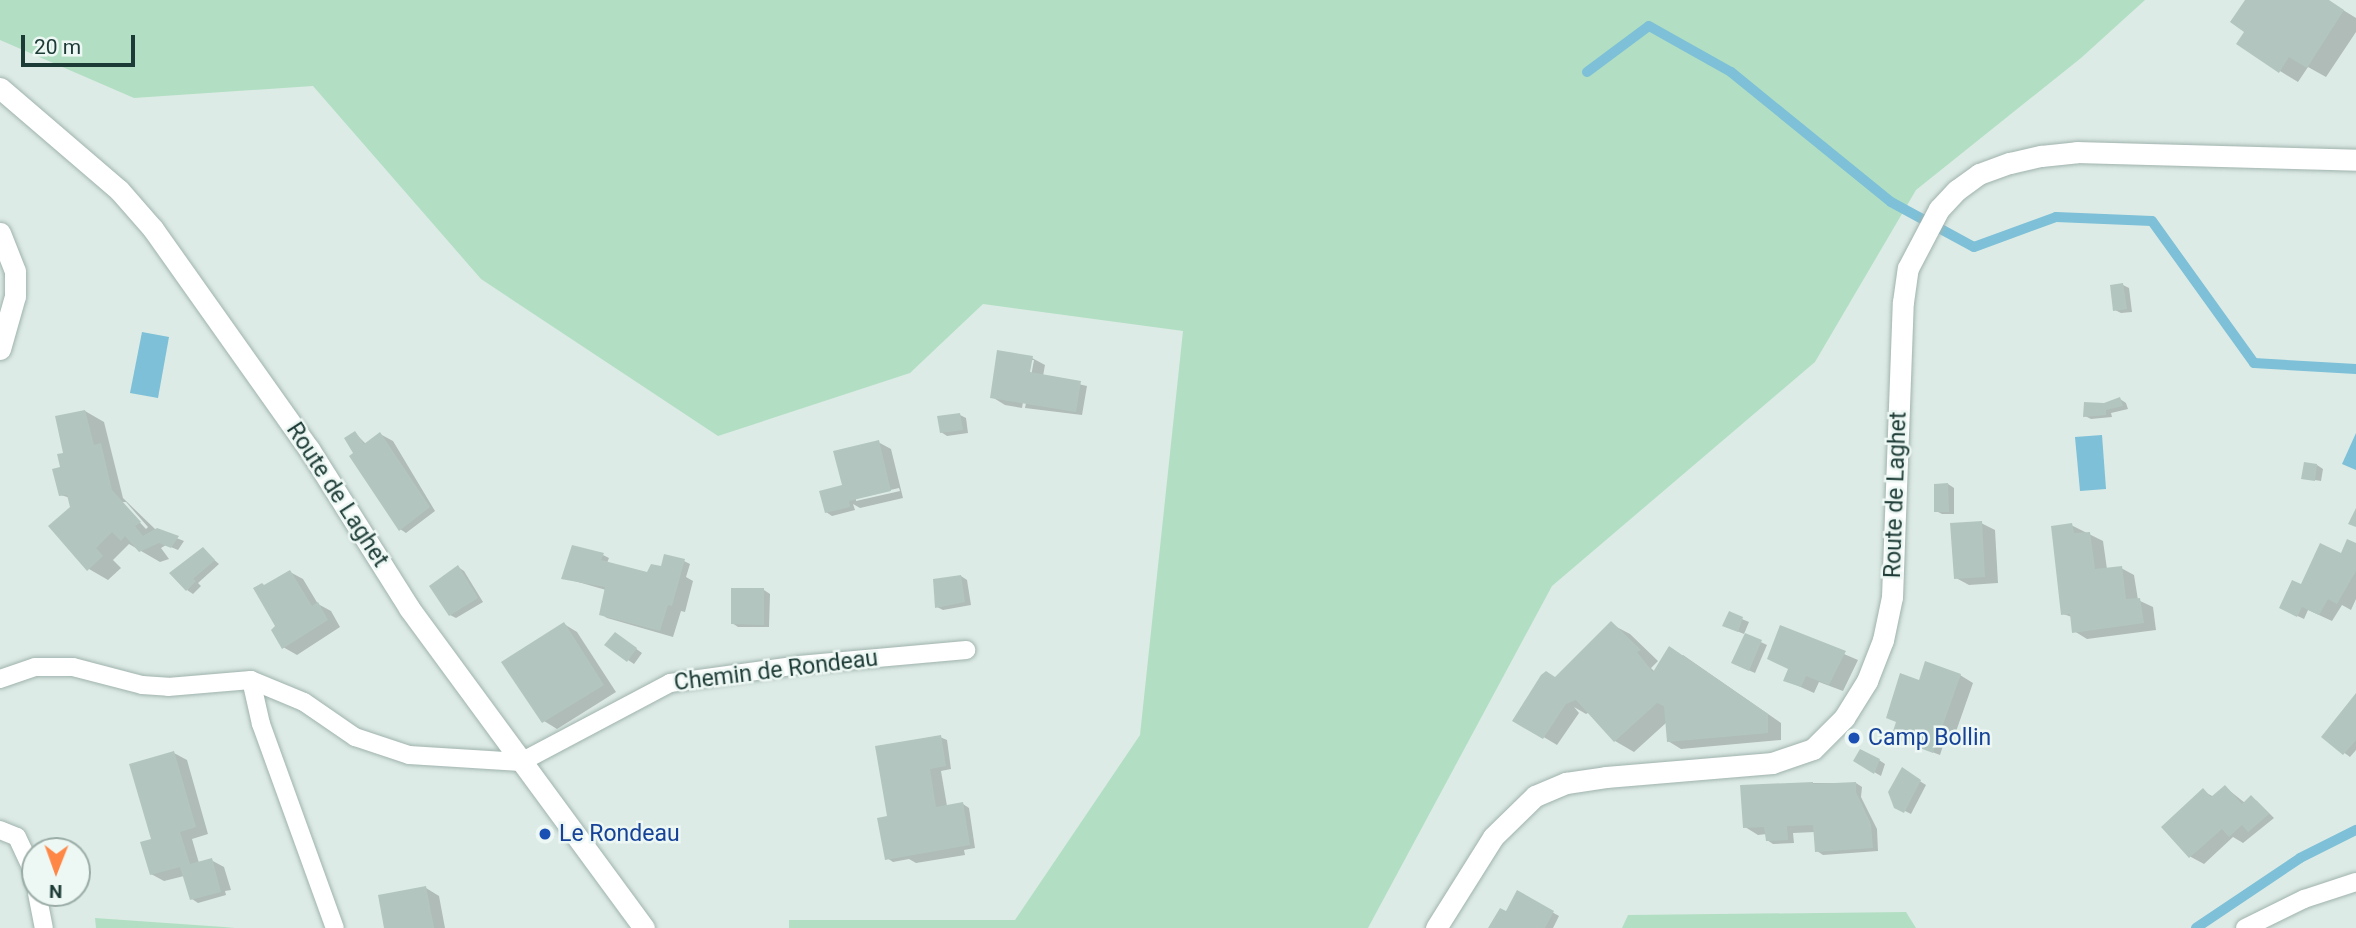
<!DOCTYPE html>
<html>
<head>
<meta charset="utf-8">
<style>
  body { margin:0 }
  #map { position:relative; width:2356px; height:928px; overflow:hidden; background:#ddebe6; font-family:Roboto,sans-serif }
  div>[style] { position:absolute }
  .green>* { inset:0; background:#b2dfc3 }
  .water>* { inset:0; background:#7dc0d7 }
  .shadow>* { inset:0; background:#0003 }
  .stream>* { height:10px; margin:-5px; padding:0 5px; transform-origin:5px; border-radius:5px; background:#7dc0d7 }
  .building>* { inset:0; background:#b2c6bf }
  .roads { filter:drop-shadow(0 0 2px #a0b3ae) drop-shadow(0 0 2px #a0b3ae) }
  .service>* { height:18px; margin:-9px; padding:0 9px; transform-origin:9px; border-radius:9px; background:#fff }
  .secondary>* { height:21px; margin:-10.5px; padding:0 10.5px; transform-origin:10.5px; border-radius:10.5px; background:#fff }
  .dots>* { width:19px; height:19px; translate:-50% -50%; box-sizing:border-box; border:4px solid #edf7f3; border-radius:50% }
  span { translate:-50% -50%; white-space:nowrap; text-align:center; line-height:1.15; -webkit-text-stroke:5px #edf7f3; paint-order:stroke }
  .street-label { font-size:23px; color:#1d3b36 }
  .transit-label { font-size:23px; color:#164399 }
  .left { translate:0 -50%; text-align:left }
  .north { position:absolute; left:21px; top:837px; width:70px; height:70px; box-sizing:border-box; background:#edf7f3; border:2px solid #9aaca7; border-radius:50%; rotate:181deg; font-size:19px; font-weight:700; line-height:28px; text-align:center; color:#1d3b36 }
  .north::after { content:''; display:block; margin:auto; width:24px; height:32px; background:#ff8746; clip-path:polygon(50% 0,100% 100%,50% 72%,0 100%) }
  .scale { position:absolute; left:21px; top:35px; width:114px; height:32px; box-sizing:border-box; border:4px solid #1d3b36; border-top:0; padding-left:9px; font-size:21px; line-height:24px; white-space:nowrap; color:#1d3b36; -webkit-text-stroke:5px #edf7f3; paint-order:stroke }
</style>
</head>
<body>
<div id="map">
  <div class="green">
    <div style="clip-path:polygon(0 0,2145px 0,2081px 58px,1916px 190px,1815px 362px,1552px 586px,1368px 928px,789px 928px,789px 920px,1015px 920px,1140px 735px,1183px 331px,983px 304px,910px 373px,718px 436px,481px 279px,313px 86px,134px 98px,0 40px)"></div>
    <div style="clip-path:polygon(1906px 912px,1916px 928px,1622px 928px,1628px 915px)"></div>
    <div style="clip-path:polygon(95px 918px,224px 927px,235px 928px,96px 928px)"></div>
  </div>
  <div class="water">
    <div style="clip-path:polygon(142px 332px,169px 337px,158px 398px,130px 393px)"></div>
    <div style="clip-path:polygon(2356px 433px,2356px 470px,2342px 464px)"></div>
    <div style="clip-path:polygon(2102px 435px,2106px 489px,2080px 491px,2075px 437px)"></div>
  </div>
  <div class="shadow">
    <div style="clip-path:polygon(2247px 0,2327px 0,2356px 18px,2356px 32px,2326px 77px,2308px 67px,2298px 82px,2280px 71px,2246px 32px)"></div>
    <div style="clip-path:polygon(2123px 285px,2129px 288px,2132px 312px,2121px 313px,2115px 310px)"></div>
    <div style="clip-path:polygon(1032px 358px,1045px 365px,1043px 376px,1087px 386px,1082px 415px,1025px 408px,1034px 360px,1030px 360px,1022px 408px,1005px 405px,992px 397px)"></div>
    <div style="clip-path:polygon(2120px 399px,2126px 403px,2128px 409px,2111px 413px,2112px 417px,2091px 419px,2085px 416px)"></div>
    <div style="clip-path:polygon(evenodd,85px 411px,104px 422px,123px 498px,156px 530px,184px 541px,178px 550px,166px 545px,161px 548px,169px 559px,160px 562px,129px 544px,113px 560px,121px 568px,108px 580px,89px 569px,70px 498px,61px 495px,60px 469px,85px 411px,121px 502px,126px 502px,148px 527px,146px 529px,121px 502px)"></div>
    <div style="clip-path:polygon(960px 415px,966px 418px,968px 433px,947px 436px,941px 432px)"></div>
    <div style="clip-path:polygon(355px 433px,366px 444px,380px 434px,393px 441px,435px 511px,406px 533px,400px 529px)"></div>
    <div style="clip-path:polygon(evenodd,878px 442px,891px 449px,903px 498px,860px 508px,853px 504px,855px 510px,832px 516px,826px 512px,878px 442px,899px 488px,900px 491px,856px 501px,856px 498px,899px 488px)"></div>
    <div style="clip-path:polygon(2317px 465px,2323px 469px,2321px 481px,2303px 478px)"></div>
    <div style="clip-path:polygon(1948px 484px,1954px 488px,1954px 514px,1942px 514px,1936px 511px)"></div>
    <div style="clip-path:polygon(1981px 523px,1995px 530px,1998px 583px,1969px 585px,1956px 578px)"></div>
    <div style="clip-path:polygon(2071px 525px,2103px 541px,2107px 569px,2121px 568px,2134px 575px,2138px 600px,2153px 607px,2156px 630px,2087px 639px,2074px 631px,2072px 617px,2063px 614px)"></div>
    <div style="clip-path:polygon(2356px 545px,2356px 599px,2351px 610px,2342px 605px,2332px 621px,2308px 610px,2304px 619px,2287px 611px,2301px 586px)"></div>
    <div style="clip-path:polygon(203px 550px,219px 564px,198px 583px,201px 586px,193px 594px,187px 590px)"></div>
    <div style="clip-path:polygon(603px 555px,609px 558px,607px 563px,648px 574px,670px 571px,684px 561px,690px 564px,686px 577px,693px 581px,685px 612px,681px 611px,673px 637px,607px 618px,601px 614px,606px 590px,564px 578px)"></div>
    <div style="clip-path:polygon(458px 567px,464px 571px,483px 602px,456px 618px,450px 615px)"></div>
    <div style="clip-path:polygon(290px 572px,303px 579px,318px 604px,331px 611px,340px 627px,297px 655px,283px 647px,265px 586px)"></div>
    <div style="clip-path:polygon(961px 576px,967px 580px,971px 605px,943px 610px,937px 607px)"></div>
    <div style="clip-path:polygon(764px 590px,770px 594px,769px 627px,738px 627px,732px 623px)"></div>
    <div style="clip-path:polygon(1730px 614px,1749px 622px,1744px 634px,1724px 626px)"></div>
    <div style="clip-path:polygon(564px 624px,577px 632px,616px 692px,557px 729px,544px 721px)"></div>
    <div style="clip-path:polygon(1611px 624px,1630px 634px,1658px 661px,1651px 668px,1655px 672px,1683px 655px,1781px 723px,1781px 740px,1681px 749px,1668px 741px,1667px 722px,1634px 752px,1615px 741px,1590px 712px,1586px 714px,1574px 707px,1579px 713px,1557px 745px,1515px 720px)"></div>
    <div style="clip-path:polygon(1781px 627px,1858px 660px,1843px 691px,1819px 682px,1814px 693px,1785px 680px,1790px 670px)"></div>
    <div style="clip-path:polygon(1746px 635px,1767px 645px,1755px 673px,1739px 666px)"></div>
    <div style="clip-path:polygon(621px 638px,642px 653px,634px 664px,628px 660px)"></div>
    <div style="clip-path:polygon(1960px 675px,1973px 683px,1952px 743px,1945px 740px,1940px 755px,1893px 737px,1918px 681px)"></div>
    <div style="clip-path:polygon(2356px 696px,2356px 750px,2350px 757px,2323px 737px)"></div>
    <div style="clip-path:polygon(940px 737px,947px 740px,951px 769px,941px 771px,947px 806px,963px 804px,969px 808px,975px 848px,964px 850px,965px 855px,916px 863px,909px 859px,893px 862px,887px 858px,889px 817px)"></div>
    <div style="clip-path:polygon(174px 753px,187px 760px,208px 834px,192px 839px,199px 863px,211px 860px,224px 867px,231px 890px,225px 891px,226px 895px,198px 903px,192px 899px,184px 876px,164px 881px,151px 874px,153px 840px)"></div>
    <div style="clip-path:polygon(1879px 760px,1885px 764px,1881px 776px,1855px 761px)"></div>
    <div style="clip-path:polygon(1902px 770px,1926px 785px,1911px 814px,1895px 806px)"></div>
    <div style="clip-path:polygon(1813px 783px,1856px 783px,1862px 787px,1861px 797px,1877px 829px,1878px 851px,1823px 855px,1817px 851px,1815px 832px,1793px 833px,1794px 843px,1773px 844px,1767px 840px,1767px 834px,1758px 835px,1745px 827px)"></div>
    <div style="clip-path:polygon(2225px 787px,2245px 803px,2251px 797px,2257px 801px,2274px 818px,2243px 843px,2233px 837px,2204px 864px,2191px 857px,2163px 827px,2203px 791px,2214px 797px)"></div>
    <div style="clip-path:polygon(426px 888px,439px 896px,445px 928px,385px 928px)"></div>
    <div style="clip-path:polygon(1518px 893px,1559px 916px,1553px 928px,1490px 928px,1514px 918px)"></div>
  </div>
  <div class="stream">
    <div style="left:1587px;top:72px;width:77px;rotate:-36.6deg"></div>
    <div style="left:1649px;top:26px;width:94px;rotate:29.3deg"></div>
    <div style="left:1731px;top:72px;width:206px;rotate:39.1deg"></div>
    <div style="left:1891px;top:202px;width:94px;rotate:28.5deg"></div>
    <div style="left:1974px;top:247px;width:87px;rotate:-20.1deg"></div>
    <div style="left:2056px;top:217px;width:96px;rotate:2.4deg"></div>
    <div style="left:2152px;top:221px;width:175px;rotate:54.3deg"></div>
    <div style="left:2254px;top:363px;width:102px;rotate:3.4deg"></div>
    <div style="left:2196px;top:928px;width:125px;rotate:-33.9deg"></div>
    <div style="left:2300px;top:858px;width:63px;rotate:-26.6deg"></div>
  </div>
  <div class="building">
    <div style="clip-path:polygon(2245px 0,2329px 0,2344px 10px,2307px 68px,2289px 57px,2279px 73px,2236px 44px,2244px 32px,2230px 22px)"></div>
    <div style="clip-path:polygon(2123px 283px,2127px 309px,2113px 311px,2110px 285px)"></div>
    <div style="clip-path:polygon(997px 350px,1033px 356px,1030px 372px,1081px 381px,1076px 412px,990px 398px)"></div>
    <div style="clip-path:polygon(2120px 397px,2123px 406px,2106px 410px,2106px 415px,2083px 417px,2084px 402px,2104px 403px)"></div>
    <div style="clip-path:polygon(85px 410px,94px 445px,101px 443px,112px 490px,141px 522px,135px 526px,143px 536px,157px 528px,179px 536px,171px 548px,159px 543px,139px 552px,125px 536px,121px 541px,112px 532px,96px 548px,103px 556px,87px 571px,48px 526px,70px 507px,67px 495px,59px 496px,52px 469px,60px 467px,57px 454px,63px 453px,55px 416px)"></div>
    <div style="clip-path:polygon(960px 413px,963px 430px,940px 433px,937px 416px)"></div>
    <div style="clip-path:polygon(355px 431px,364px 444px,380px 432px,430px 507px,399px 531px,349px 456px,353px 453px,344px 438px)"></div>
    <div style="clip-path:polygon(879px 440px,891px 491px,849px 501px,850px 507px,825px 513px,819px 491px,842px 485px,833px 451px)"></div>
    <div style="clip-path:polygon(2304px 462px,2317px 464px,2315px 481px,2301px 479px)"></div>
    <div style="clip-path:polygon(1948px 483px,1949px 512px,1934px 512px,1934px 484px)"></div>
    <div style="clip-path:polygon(2356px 508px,2356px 527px,2348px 524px)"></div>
    <div style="clip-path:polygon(1982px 521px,1985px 577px,1954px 579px,1950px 523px)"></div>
    <div style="clip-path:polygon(2072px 523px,2074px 533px,2090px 532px,2095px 569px,2122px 566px,2126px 599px,2140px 598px,2144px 623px,2072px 633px,2070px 614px,2061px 615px,2051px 526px)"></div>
    <div style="clip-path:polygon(2347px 539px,2356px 543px,2356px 571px,2337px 604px,2328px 599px,2319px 615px,2302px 607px,2297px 617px,2279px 608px,2292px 580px,2301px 584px,2320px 543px,2341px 553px)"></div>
    <div style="clip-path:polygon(572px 545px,604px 553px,601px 560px,647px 572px,651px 564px,661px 566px,664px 554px,685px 559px,672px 606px,668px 605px,660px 631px,599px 615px,605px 587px,561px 579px)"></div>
    <div style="clip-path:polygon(203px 547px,215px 560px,193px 579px,196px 581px,186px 591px,169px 573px)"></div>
    <div style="clip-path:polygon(458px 565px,478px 598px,449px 616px,429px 586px)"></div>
    <div style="clip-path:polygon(290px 570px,312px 606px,318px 602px,328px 620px,282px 649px,271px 630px,275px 626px,253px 588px,262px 583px,264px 585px)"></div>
    <div style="clip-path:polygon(961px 575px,965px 602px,935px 608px,933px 579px)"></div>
    <div style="clip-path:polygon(731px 588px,764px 588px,764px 625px,731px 624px)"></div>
    <div style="clip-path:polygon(1729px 611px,1743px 617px,1738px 632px,1722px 626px)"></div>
    <div style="clip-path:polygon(1611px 621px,1641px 650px,1637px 652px,1653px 672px,1669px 646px,1768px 714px,1768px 733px,1667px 742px,1664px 706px,1657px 703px,1614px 742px,1576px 700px,1566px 704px,1543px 739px,1512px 721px,1541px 675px,1546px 671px,1555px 677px)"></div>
    <div style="clip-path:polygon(564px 622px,604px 685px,542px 723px,501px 662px)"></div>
    <div style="clip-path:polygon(1780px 625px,1846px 651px,1829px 685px,1806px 676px,1801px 687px,1783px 681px,1788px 669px,1767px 659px)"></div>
    <div style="clip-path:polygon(615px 632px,637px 648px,627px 662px,604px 645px)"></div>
    <div style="clip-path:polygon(1745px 633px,1762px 640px,1749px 671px,1731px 663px)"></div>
    <div style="clip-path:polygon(1925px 661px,1961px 674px,1933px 753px,1891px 737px,1896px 722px,1886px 718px,1900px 673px,1919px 680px)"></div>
    <div style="clip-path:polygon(2356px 693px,2356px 740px,2343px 755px,2321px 737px)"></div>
    <div style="clip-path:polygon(941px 735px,946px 766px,930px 769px,936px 807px,963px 802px,970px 845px,885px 860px,877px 818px,887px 816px,875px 746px)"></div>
    <div style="clip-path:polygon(1860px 749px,1880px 759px,1874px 774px,1853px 761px)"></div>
    <div style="clip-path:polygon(174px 751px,196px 827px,180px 832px,190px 864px,212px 858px,221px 892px,190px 900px,180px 867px,150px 875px,140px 842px,151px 839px,129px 764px)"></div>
    <div style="clip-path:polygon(1902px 767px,1921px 780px,1904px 813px,1894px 808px,1888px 792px)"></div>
    <div style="clip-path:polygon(1813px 782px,1813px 784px,1856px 782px,1856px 792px,1871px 824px,1873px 848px,1815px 852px,1813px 825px,1787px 826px,1788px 840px,1766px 841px,1764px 827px,1743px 828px,1740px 785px)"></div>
    <div style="clip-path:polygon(2225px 785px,2242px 804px,2251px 795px,2269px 814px,2248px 832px,2242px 825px,2229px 837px,2222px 829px,2189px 858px,2161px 827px,2203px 788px,2211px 797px)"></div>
    <div style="clip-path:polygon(426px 886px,434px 928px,384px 928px,378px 895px)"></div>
    <div style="clip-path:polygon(1517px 890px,1554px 911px,1545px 928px,1488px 928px,1500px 908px,1506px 911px)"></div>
  </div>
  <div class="roads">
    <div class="service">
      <div style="left:0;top:679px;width:37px;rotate:-19deg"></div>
      <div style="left:35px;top:667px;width:38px"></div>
      <div style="left:73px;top:667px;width:71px;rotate:14.6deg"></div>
      <div style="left:142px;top:685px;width:26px;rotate:4deg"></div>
      <div style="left:168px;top:687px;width:83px;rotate:-4.8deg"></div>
      <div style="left:251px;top:680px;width:57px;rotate:22.5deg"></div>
      <div style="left:304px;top:702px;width:62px;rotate:34.5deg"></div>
      <div style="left:355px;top:737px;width:57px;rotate:18.4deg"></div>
      <div style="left:409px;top:755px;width:112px;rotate:3.6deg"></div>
      <div style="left:521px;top:762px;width:169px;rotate:-27.9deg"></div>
      <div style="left:670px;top:683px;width:130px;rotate:-7.9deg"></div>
      <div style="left:799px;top:665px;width:168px;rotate:-5.1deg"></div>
      <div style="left:251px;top:680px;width:45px;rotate:77.2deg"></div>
      <div style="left:261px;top:724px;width:217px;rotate:70.1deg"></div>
      <div style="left:0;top:830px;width:18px;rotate:22deg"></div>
      <div style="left:17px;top:837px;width:33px;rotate:65deg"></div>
      <div style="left:31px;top:867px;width:17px;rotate:77deg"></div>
      <div style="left:37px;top:893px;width:36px;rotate:79deg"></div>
      <div style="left:2245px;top:928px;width:66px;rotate:-26.2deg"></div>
      <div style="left:2304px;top:899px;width:55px;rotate:-18.1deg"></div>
    </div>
    <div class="secondary">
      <div style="left:0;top:88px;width:157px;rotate:40.6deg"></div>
      <div style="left:119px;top:190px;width:52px;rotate:48.9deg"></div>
      <div style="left:153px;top:229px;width:270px;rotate:54.7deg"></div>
      <div style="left:309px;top:449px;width:188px;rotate:57.8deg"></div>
      <div style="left:409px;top:608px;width:397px;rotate:53.7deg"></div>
      <div style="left:0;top:233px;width:41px;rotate:68.5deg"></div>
      <div style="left:15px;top:271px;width:25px;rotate:90deg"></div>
      <div style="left:15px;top:296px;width:55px;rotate:105.8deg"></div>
      <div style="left:1436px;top:928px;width:107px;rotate:-57.9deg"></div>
      <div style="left:1493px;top:837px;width:59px;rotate:-44.3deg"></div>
      <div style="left:1535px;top:796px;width:34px;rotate:-23deg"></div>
      <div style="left:1566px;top:783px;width:40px;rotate:-8.5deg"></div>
      <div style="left:1606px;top:777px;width:167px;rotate:-4.8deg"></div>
      <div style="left:1772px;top:763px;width:43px;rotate:-18.9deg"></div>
      <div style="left:1813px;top:749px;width:44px;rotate:-45deg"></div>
      <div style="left:1844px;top:718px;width:44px;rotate:-58.1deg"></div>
      <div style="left:1867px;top:681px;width:44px;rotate:-68.7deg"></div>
      <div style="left:1883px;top:640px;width:44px;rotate:-78.2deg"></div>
      <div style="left:1892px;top:597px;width:295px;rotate:-87.9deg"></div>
      <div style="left:1903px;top:302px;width:34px;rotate:-82deg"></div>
      <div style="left:1908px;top:268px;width:67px;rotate:-62.3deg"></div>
      <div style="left:1939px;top:209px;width:26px;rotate:-47deg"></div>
      <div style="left:1957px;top:190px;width:27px;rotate:-36deg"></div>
      <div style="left:1979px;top:174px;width:33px;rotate:-20deg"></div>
      <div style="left:2010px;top:163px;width:32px;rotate:-13deg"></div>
      <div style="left:2041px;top:156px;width:36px;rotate:-6deg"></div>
      <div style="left:2077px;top:152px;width:279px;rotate:1.6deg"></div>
    </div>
  </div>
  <div class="dots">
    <div style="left:1854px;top:738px;background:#1a4fb4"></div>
    <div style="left:545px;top:834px;background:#1a4fb4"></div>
  </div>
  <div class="street-label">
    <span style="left:337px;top:495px;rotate:57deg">Route de Laghet</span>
    <span style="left:1896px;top:495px;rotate:-88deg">Route de Laghet</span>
    <span style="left:776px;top:671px;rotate:-7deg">Chemin de Rondeau</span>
  </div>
  <div class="transit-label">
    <span class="left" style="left:1868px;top:738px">Camp Bollin</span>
    <span class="left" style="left:559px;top:834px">Le Rondeau</span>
  </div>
  <div class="north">N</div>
  <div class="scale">20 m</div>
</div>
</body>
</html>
